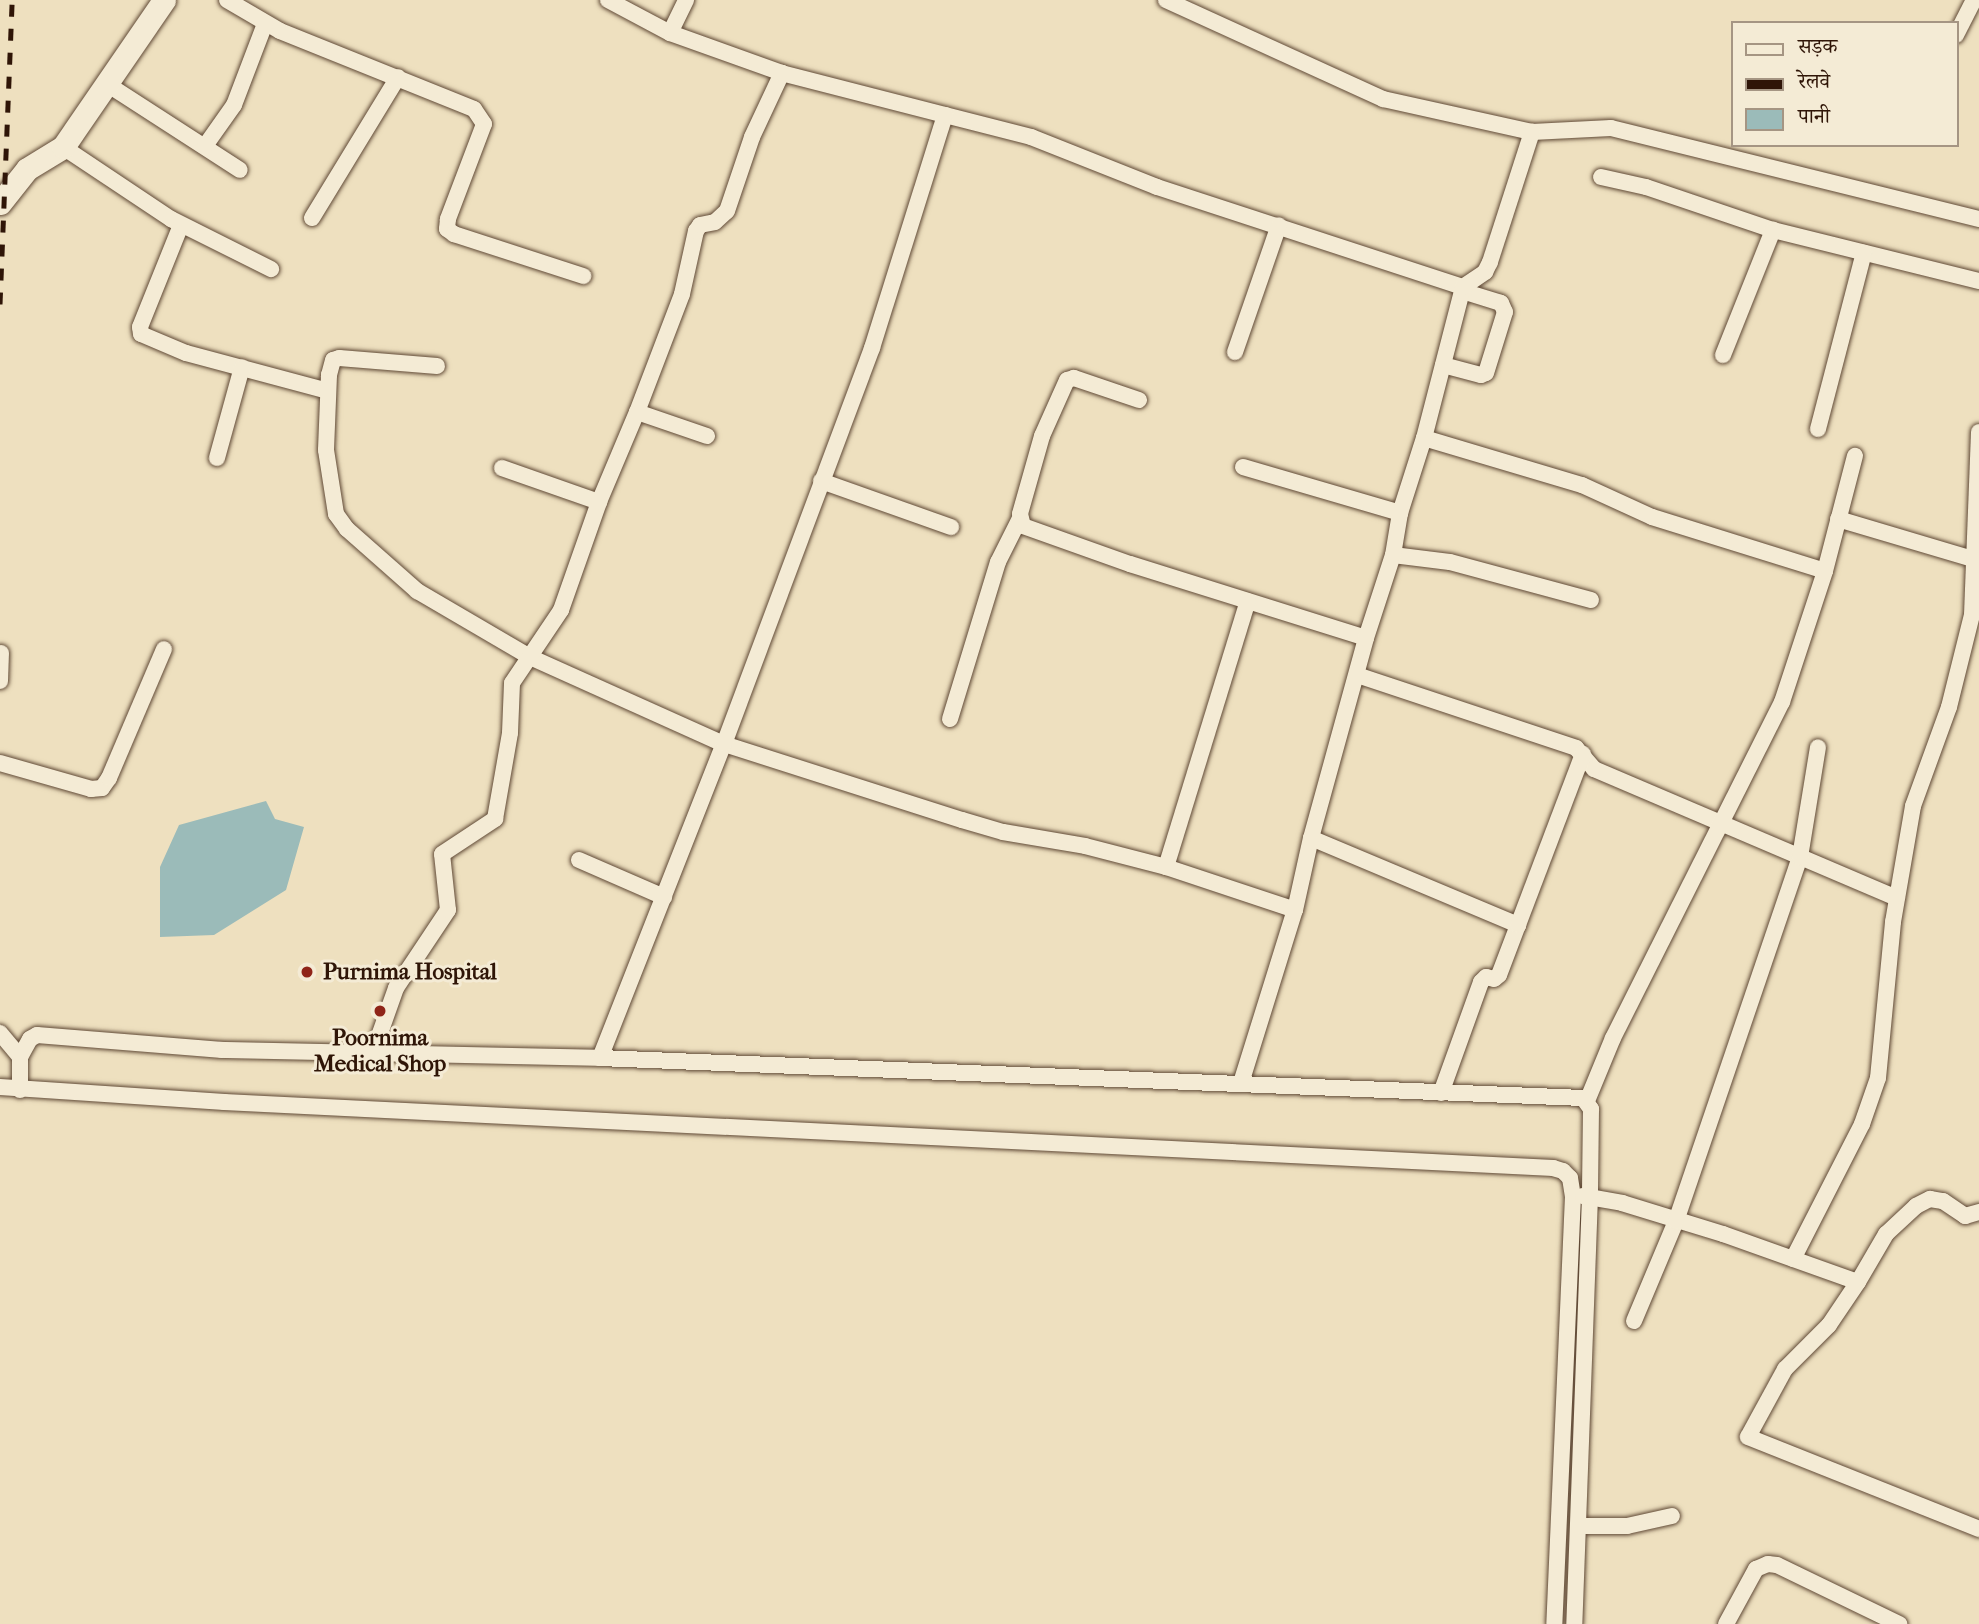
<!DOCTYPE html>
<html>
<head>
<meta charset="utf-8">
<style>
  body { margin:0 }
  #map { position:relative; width:1979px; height:1624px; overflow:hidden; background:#eee0bf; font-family:"IM FELL French Canon","Noto Serif Devanagari",serif }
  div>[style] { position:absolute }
  .water>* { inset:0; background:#9bbbb9 }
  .roads { filter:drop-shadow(0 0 2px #5f4835) drop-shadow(0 0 2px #5f4835) }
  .street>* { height:16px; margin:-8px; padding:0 8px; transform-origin:8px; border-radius:8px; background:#f4ebd5 }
  .secondary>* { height:23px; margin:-11.5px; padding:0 11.5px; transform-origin:11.5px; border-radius:11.5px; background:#f4ebd5 }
  .rail>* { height:5px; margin-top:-2.5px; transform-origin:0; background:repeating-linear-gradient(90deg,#2f1507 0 12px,transparent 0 24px) }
  .dots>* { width:19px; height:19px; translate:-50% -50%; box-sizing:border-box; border:4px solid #f4ebd5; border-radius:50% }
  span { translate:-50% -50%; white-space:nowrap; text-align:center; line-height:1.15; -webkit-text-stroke:6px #f4ebd5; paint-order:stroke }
  .poi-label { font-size:23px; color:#2f1507; font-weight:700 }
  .left { translate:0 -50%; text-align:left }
  .legend { position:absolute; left:1731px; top:21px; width:228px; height:126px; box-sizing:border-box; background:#f4ebd5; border:2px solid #a59583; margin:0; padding:9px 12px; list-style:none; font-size:21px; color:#2f1507 }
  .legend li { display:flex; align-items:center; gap:14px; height:35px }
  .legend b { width:35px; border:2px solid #a59583 }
</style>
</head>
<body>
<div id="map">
  <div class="water">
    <div style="clip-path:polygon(266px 801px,275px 819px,304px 827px,286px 890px,214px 935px,160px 937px,160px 867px,179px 825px)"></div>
  </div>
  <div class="roads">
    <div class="street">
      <div style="left:227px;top:0;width:61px;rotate:30.3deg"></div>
      <div style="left:280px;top:31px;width:209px;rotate:21.9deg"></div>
      <div style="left:474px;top:109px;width:18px;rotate:56deg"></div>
      <div style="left:484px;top:124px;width:102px;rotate:110.8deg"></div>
      <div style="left:448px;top:219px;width:10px;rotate:96deg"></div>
      <div style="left:447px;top:229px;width:9px;rotate:36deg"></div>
      <div style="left:454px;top:234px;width:136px;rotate:18deg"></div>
      <div style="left:608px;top:0;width:70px;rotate:28deg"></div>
      <div style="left:1166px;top:0;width:239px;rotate:24.5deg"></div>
      <div style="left:1383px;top:99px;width:153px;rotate:12.5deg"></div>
      <div style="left:1532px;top:132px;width:79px;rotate:-2.9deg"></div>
      <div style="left:1611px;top:128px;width:379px;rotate:13.9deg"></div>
      <div style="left:1956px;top:35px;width:39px;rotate:-63deg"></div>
      <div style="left:107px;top:84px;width:158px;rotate:32.9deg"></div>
      <div style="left:945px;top:115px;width:89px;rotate:14.3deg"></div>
      <div style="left:1031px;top:137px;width:136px;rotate:21.6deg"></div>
      <div style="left:1157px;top:187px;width:322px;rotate:18.1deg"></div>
      <div style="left:205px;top:146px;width:50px;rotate:-54.7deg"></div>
      <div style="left:234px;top:105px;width:87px;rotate:-69.1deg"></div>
      <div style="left:63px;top:147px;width:130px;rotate:33.7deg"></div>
      <div style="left:171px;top:219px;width:112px;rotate:26.6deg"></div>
      <div style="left:1601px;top:177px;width:46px;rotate:12.5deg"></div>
      <div style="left:1646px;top:187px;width:134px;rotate:18.7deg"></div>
      <div style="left:1773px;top:230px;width:212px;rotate:13.9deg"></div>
      <div style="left:312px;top:218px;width:165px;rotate:-58.6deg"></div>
      <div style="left:181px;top:225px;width:110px;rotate:111.9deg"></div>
      <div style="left:140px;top:327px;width:7px;rotate:82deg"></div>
      <div style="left:141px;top:334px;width:49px;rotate:22.9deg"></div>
      <div style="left:186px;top:353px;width:147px;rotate:15deg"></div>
      <div style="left:1235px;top:352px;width:134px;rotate:-70.9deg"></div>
      <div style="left:1723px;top:355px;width:135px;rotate:-68.2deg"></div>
      <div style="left:1443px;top:365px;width:39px;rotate:15deg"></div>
      <div style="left:1481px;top:375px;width:5px;rotate:-22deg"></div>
      <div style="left:1486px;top:373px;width:64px;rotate:-72.7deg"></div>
      <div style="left:1505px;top:312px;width:10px;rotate:-114deg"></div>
      <div style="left:1501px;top:303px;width:41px;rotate:-162.9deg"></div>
      <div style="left:437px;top:366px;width:98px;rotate:-175.3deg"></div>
      <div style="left:339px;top:358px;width:6px;rotate:162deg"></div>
      <div style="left:333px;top:360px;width:16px;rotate:105deg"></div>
      <div style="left:329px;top:375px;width:75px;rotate:92.3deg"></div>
      <div style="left:326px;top:450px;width:65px;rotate:81.1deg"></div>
      <div style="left:336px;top:514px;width:19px;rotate:54deg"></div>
      <div style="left:347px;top:529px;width:94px;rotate:41.5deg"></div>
      <div style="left:417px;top:591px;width:131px;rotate:30.3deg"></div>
      <div style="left:530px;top:657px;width:213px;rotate:24.2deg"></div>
      <div style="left:724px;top:744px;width:250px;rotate:17.7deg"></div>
      <div style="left:962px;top:820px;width:43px;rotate:16.3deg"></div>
      <div style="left:1003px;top:832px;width:83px;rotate:9.7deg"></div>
      <div style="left:1085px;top:846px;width:84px;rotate:14.5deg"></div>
      <div style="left:1166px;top:867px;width:136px;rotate:18.4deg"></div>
      <div style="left:1139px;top:400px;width:69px;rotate:-161.3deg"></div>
      <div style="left:1074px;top:378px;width:7px;rotate:164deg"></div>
      <div style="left:1067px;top:380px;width:61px;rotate:114.1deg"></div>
      <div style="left:1042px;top:436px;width:81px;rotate:105.8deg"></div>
      <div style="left:1020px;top:514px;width:12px;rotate:76deg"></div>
      <div style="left:1023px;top:526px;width:114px;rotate:19.6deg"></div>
      <div style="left:1130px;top:564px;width:247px;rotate:17.4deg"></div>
      <div style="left:637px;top:412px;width:126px;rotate:-69.1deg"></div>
      <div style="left:682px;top:294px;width:65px;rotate:-77.5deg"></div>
      <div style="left:696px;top:231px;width:7px;rotate:-56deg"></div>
      <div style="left:700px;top:225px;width:15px;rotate:-11deg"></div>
      <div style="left:715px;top:222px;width:16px;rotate:-43deg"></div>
      <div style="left:727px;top:211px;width:78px;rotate:-71.3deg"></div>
      <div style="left:752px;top:137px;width:71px;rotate:-64.9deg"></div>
      <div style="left:1818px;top:429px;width:182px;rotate:-75.4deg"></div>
      <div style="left:1424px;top:438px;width:165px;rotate:16.6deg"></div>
      <div style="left:1582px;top:485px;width:77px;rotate:24.6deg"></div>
      <div style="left:1652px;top:517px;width:181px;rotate:17.3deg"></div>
      <div style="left:217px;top:458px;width:94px;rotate:-74.6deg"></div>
      <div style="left:1243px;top:467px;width:164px;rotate:16.3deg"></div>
      <div style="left:502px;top:468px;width:103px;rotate:19.3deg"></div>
      <div style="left:821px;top:481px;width:138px;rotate:19.5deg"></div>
      <div style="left:1838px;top:519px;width:141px;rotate:16.5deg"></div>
      <div style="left:1393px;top:555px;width:57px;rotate:7deg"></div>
      <div style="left:1450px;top:562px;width:146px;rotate:15.1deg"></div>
      <div style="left:1357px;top:675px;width:231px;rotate:18.4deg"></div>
      <div style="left:1576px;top:748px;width:28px;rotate:49deg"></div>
      <div style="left:1594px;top:769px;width:329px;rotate:23.1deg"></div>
      <div style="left:0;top:681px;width:28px;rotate:-88deg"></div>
      <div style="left:950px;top:719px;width:164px;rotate:-73deg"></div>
      <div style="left:998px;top:562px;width:47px;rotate:-63.4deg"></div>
      <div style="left:0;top:763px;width:95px;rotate:15.9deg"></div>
      <div style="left:91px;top:789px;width:11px;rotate:-5deg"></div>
      <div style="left:102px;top:788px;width:12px;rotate:-55deg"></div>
      <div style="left:109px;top:778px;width:140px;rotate:-66.9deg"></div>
      <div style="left:1311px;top:838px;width:225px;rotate:22.8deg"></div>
      <div style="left:1518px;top:925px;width:53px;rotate:110.8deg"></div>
      <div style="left:1499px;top:975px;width:6px;rotate:141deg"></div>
      <div style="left:1494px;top:979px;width:8px;rotate:-166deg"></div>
      <div style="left:1486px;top:977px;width:7px;rotate:135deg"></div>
      <div style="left:1481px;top:982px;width:118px;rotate:109.8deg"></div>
      <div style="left:579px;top:860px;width:93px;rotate:23.5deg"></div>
      <div style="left:1166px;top:867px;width:278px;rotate:-72.9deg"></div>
      <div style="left:1518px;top:925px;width:183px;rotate:-69.2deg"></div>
      <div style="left:0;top:1033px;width:31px;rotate:50deg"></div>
      <div style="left:373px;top:1053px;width:69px;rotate:-70.5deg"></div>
      <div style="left:396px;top:988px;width:94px;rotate:-56.3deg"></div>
      <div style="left:448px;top:910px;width:56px;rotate:-96.1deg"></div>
      <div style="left:442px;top:854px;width:64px;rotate:-33.4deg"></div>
      <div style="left:495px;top:819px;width:87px;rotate:-80.1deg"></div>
      <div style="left:510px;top:733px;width:50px;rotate:-87.7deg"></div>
      <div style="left:512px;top:683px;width:88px;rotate:-56.1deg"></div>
      <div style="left:561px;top:610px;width:114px;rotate:-70.6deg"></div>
      <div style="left:599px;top:502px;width:98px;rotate:-67.1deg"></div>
      <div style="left:637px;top:412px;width:74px;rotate:18.9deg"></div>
      <div style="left:600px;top:1058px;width:338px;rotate:-68.5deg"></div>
      <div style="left:724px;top:744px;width:423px;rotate:-69.5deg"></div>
      <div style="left:872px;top:348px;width:244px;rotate:-72.6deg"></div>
      <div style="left:945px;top:115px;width:168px;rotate:-165.6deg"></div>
      <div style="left:782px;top:73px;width:119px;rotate:-160.3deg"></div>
      <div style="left:670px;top:33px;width:37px;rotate:-64deg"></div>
      <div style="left:1241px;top:1083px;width:181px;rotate:-72.7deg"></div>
      <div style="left:1295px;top:910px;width:74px;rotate:-77.5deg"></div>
      <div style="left:1311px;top:838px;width:207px;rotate:-74.6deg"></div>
      <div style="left:1366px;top:638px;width:87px;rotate:-72deg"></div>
      <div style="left:1393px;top:555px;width:43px;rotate:-80.5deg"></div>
      <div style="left:1400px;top:513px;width:79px;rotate:-72.3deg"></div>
      <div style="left:1424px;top:438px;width:156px;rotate:-75.5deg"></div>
      <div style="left:1463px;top:287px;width:27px;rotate:-34deg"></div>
      <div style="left:1485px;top:272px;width:11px;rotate:-63deg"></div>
      <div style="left:1490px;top:262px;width:137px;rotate:-72.1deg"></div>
      <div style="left:0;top:1087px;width:225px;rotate:3.8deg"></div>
      <div style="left:224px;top:1102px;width:1331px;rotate:2.84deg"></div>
      <div style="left:1553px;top:1168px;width:10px;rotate:17deg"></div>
      <div style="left:1563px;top:1171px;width:10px;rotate:45deg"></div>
      <div style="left:1570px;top:1178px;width:18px;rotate:81deg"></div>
      <div style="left:1573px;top:1196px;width:428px;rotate:92.5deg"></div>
      <div style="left:20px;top:1090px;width:33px;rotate:-90deg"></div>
      <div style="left:20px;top:1057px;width:21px;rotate:-61deg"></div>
      <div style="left:30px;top:1039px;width:8px;rotate:-30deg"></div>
      <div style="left:37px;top:1035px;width:186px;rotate:4.6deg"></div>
      <div style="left:222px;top:1050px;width:378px;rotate:1.2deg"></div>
      <div style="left:600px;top:1058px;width:984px;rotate:2.33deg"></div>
      <div style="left:1583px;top:1098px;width:14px;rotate:54deg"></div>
      <div style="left:1591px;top:1109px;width:87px;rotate:90.7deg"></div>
      <div style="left:1590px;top:1196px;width:428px;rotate:92.1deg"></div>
      <div style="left:1587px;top:1101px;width:68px;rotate:-67.6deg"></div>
      <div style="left:1613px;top:1038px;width:376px;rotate:-63.3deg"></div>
      <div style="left:1782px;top:702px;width:138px;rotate:-71.8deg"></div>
      <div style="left:1825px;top:571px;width:119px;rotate:-75.4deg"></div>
      <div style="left:1583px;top:1196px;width:40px;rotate:10deg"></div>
      <div style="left:1622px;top:1203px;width:106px;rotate:17.1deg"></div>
      <div style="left:1723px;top:1234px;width:143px;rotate:19.6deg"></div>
      <div style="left:1858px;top:1282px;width:56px;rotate:-59.7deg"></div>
      <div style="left:1886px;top:1234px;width:41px;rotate:-43deg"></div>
      <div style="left:1916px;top:1206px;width:16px;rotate:-27deg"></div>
      <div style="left:1930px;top:1199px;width:13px;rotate:9deg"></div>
      <div style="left:1943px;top:1201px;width:27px;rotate:34deg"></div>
      <div style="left:1965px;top:1216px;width:15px;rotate:-16deg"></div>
      <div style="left:1793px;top:1259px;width:152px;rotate:-62.9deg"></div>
      <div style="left:1862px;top:1124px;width:49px;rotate:-70.8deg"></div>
      <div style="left:1878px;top:1078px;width:157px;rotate:-84.5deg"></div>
      <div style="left:1893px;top:922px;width:118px;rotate:-80.2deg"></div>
      <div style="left:1913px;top:806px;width:105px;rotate:-70deg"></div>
      <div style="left:1949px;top:707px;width:95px;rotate:-76deg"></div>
      <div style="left:1972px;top:615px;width:183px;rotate:-87.8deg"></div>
      <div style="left:1858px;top:1282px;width:52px;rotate:124deg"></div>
      <div style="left:1829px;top:1325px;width:62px;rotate:135deg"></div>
      <div style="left:1785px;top:1369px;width:77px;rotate:118.6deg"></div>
      <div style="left:1748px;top:1437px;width:249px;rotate:21.7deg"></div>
      <div style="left:1634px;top:1321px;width:108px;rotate:-67.2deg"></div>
      <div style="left:1676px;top:1221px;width:385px;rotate:-71.2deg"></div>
      <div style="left:1800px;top:857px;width:111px;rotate:-80.7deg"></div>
      <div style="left:1579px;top:1526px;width:48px"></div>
      <div style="left:1627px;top:1526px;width:46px;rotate:-12.5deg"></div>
      <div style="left:1726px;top:1624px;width:63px;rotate:-61.4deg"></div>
      <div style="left:1756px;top:1569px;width:13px;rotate:-23deg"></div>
      <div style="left:1768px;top:1564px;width:9px;rotate:6deg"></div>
      <div style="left:1777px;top:1565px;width:136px;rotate:25.8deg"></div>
    </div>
    <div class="secondary">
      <div style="left:0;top:203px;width:43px;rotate:-51.5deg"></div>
      <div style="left:27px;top:169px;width:42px;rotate:-31.4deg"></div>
      <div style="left:63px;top:147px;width:178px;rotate:-55.5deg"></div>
    </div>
  </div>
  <div class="rail">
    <div style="left:0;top:304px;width:304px;rotate:-87.7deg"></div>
  </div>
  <div class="dots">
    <div style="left:307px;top:972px;background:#8f2418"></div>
    <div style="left:380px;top:1011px;background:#8f2418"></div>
  </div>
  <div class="poi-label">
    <span class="left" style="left:323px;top:972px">Purnima Hospital</span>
    <span style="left:380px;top:1051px">Poornima<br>Medical Shop</span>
  </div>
  <ul class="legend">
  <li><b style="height:9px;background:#f4ebd5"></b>सड़क</li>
  <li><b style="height:9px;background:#2f1507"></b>रेलवे</li>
  <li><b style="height:19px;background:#9bbbb9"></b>पानी</li>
  </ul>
</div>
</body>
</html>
